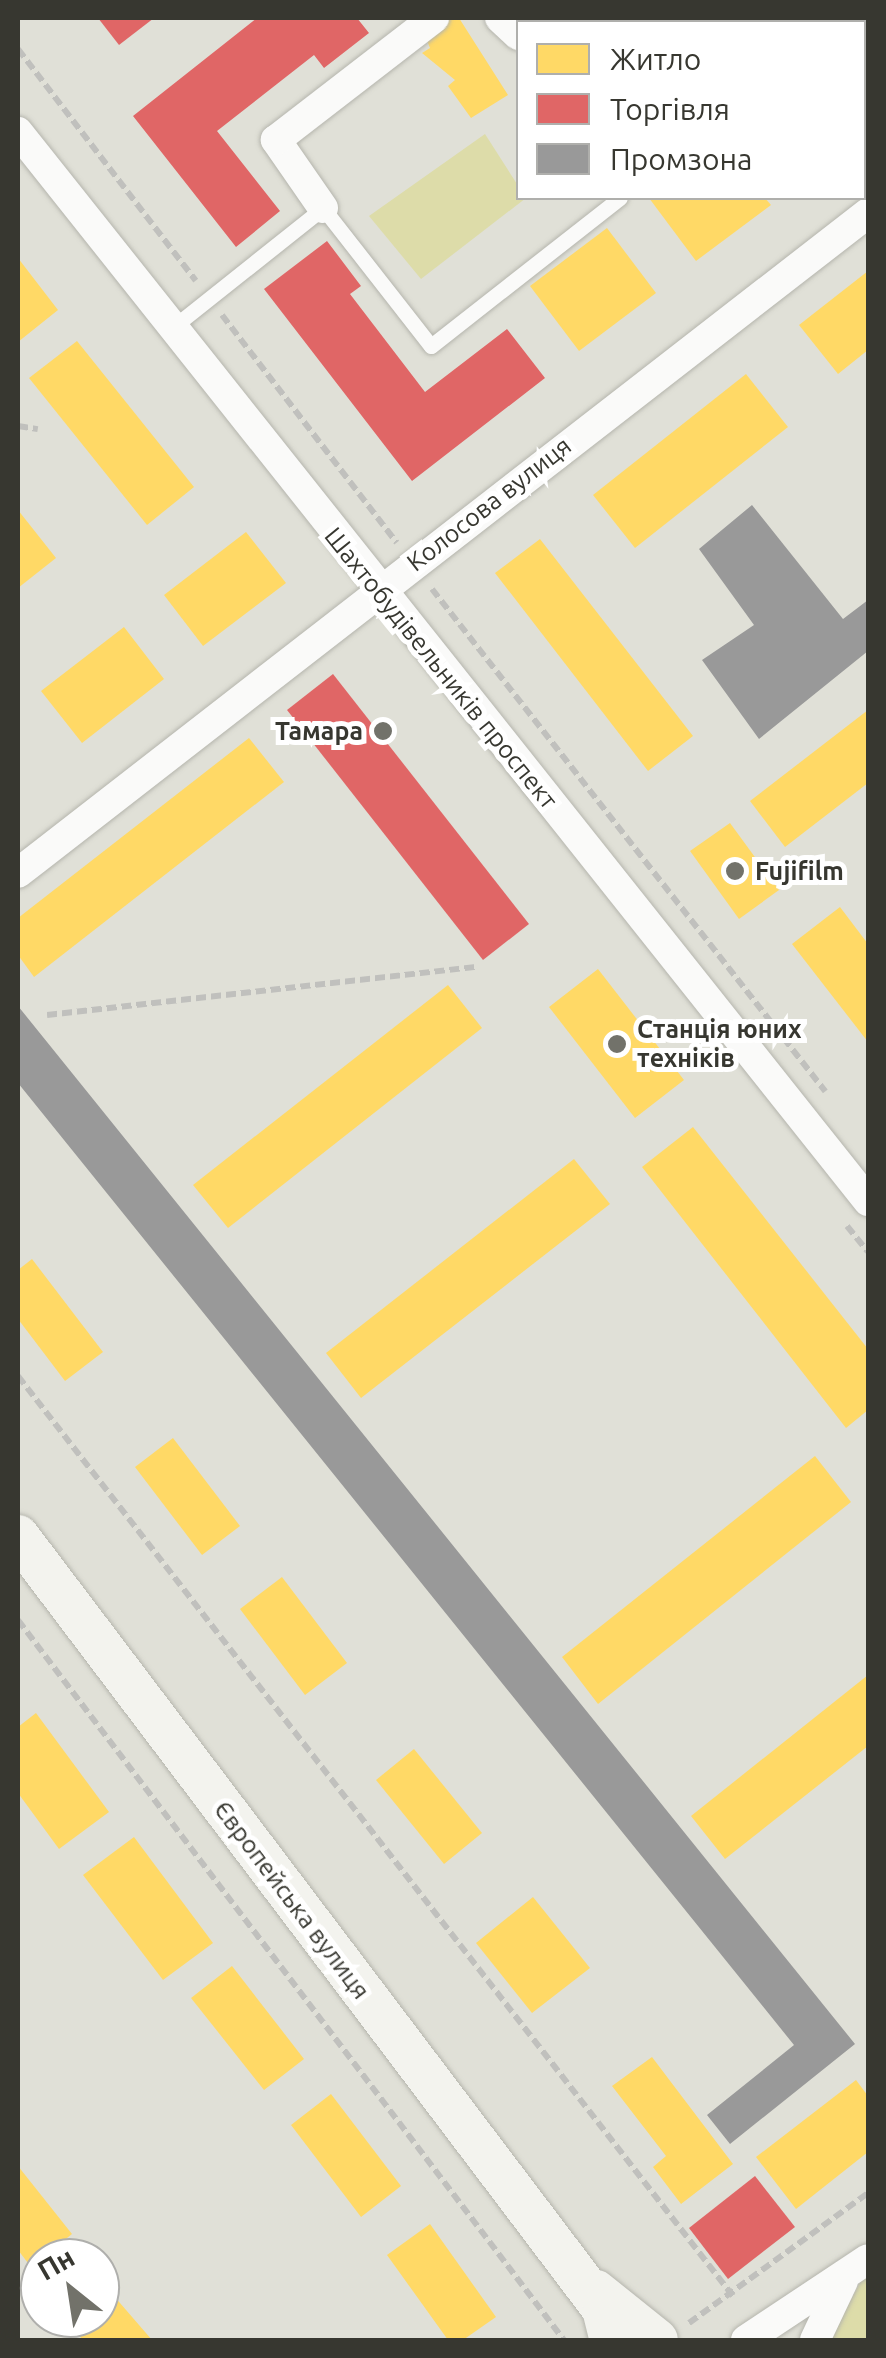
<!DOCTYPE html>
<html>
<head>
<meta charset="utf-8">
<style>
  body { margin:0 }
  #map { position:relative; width:886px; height:2358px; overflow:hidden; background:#e0e0d7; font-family:Ubuntu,sans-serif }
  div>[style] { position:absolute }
  .green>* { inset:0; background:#dddca9 }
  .homes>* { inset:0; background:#ffd966 }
  .shops>* { inset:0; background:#e06666 }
  .industry>* { inset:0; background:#999 }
  .path>* { height:6px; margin-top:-3px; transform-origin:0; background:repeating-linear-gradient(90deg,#c0c0bd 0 10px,transparent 0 15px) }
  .roads { filter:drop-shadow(0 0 2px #b5b5ad) drop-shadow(0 0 2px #b5b5ad) }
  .lane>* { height:15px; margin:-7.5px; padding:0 7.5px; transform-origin:7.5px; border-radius:7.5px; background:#fafaf9 }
  .street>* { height:30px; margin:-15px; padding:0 15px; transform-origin:15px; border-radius:15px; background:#fafaf9 }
  .secondary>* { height:42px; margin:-21px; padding:0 21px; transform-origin:21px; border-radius:21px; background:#f3f3ee }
  .dots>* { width:28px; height:28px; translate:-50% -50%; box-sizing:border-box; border:5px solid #fff; border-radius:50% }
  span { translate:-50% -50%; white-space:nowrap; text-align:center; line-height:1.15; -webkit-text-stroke:10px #fff; paint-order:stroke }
  .street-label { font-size:25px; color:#373730 }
  .poi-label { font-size:25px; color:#373730; font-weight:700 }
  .right { translate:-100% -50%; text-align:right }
  .left { translate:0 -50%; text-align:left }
  .frame { position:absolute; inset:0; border:20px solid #373730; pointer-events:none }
  .legend { position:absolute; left:516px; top:20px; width:350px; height:180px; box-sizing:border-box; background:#fff; border:2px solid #afafac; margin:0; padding:12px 18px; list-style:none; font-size:30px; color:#373730 }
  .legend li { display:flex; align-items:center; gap:20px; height:50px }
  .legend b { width:50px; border:2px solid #afafac }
  .north { position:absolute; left:20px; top:2238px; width:100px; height:100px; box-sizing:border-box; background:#fff; border:2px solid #afafac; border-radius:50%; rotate:330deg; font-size:28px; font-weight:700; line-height:40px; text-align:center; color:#373730 }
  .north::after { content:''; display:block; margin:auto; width:35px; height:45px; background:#72726a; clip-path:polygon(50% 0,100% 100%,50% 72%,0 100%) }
</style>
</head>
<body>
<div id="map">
  <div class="green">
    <div style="clip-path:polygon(485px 134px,526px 198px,421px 279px,369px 216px)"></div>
    <div style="clip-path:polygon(868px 2268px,868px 2340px,831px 2340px,834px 2331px)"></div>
  </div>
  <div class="homes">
    <div style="clip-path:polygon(448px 18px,459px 18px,508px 95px,471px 118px,448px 86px,455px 80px,422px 53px,430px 48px,424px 33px)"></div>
    <div style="clip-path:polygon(540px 18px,630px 18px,634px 22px,544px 22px)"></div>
    <div style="clip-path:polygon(815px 18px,868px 18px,864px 115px,864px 22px)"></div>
    <div style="clip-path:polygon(649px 198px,765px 198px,771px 205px,696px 261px)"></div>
    <div style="clip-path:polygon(607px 228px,656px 293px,579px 351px,530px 286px)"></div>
    <div style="clip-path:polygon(18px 258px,58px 310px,18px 342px)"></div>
    <div style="clip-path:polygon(868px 271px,868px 350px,838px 374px,799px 325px)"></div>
    <div style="clip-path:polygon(77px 341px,194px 487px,147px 525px,29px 378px)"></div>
    <div style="clip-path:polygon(746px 374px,788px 427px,635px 548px,593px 495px)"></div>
    <div style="clip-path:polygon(18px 510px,56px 558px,18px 588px)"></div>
    <div style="clip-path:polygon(246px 532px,286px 583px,203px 646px,164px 595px)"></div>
    <div style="clip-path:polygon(540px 539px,693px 736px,648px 771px,495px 573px)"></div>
    <div style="clip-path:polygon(124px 627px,164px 679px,82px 743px,41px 691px)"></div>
    <div style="clip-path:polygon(868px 710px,868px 783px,785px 847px,750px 801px)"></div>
    <div style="clip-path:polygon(249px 738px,284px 782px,34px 977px,18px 955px,18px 918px)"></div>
    <div style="clip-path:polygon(730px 823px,779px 890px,739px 919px,690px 851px)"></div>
    <div style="clip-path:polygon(840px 907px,868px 944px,868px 1042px,792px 944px)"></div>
    <div style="clip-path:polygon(598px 969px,684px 1080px,635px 1118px,549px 1007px)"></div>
    <div style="clip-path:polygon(448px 985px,482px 1028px,228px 1228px,193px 1185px)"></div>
    <div style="clip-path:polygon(693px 1127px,868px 1349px,868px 1410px,846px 1428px,642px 1167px)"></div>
    <div style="clip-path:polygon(574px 1159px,610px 1204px,361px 1398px,326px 1353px)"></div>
    <div style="clip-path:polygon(32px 1259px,103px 1352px,65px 1381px,18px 1319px,18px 1270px)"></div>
    <div style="clip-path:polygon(173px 1438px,240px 1526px,202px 1555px,135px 1467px)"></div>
    <div style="clip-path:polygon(815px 1456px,851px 1502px,598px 1704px,562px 1657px)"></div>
    <div style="clip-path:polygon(282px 1577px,347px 1663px,305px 1695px,240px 1609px)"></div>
    <div style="clip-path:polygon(868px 1675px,868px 1746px,725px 1859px,691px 1816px)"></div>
    <div style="clip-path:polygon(36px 1713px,109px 1812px,59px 1849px,18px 1793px,18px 1727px)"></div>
    <div style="clip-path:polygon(414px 1749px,482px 1833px,444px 1864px,376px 1780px)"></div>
    <div style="clip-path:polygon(134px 1837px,213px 1943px,163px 1980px,83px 1875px)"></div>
    <div style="clip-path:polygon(533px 1897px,590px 1968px,532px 2013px,476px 1943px)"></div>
    <div style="clip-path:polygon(232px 1966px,304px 2059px,264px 2090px,191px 1998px)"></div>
    <div style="clip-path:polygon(652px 2057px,733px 2164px,681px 2204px,653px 2167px,666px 2156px,612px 2086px)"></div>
    <div style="clip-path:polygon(856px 2080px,868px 2096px,868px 2152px,796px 2209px,756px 2157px)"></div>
    <div style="clip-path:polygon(331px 2094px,401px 2186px,361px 2217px,291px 2125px)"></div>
    <div style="clip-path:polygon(18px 2166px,72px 2234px,31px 2267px,18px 2250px)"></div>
    <div style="clip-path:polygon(430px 2224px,496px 2317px,463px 2340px,448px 2340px,387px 2255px)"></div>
    <div style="clip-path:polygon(107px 2288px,152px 2340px,83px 2340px,67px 2323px,100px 2318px)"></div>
  </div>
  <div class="shops">
    <div style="clip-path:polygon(98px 18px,154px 18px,119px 45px)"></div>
    <div style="clip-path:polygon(257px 18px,357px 18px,369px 33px,324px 68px,314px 55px,217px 131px,280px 211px,236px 247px,133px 116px)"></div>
    <div style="clip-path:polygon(327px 241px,361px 286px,350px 294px,425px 392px,507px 329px,545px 378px,412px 481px,264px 289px)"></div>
    <div style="clip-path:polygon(333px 674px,529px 924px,483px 960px,287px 710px)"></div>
    <div style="clip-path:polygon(755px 2176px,795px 2227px,728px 2279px,689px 2228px)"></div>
  </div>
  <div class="industry">
    <div style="clip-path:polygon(752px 505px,843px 619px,868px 600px,868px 651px,759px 739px,702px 660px,754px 625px,699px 549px)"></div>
    <div style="clip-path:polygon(18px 1006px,855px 2044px,730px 2144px,707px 2115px,794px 2045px,18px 1083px)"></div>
  </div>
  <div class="path">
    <div style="left:18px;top:49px;width:292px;rotate:52.5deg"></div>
    <div style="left:222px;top:315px;width:287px;rotate:52.5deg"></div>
    <div style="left:18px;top:426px;width:20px;rotate:9deg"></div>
    <div style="left:432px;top:589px;width:638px;rotate:51.94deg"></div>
    <div style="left:47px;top:1015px;width:434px;rotate:-6.4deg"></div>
    <div style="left:847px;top:1226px;width:33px;rotate:51deg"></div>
    <div style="left:18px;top:1376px;width:1165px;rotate:52.15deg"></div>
    <div style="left:18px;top:1620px;width:904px;rotate:52.83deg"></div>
    <div style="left:689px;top:2323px;width:221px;rotate:-36deg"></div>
  </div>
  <div class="roads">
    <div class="lane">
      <div style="left:779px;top:18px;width:6px;rotate:45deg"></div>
      <div style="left:172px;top:328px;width:193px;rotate:-38.5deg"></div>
      <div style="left:323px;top:208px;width:175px;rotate:52deg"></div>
      <div style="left:431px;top:346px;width:240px;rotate:-38.1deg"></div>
    </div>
    <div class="street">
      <div style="left:500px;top:18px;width:25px;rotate:43deg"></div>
      <div style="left:18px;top:132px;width:1366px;rotate:51.51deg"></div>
      <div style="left:323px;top:208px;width:83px;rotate:-124.7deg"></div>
      <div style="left:276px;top:140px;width:200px;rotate:-37.7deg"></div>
      <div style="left:18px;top:873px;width:1076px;rotate:-37.83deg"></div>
      <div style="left:746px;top:2340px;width:146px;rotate:-33.6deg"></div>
      <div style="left:815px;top:2340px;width:65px;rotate:-64.6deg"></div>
    </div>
    <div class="secondary">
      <div style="left:18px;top:1536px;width:969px;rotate:52.88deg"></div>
      <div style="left:603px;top:2309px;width:32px;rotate:76deg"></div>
      <div style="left:596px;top:2291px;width:78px;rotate:38.8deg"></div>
    </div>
  </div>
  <div class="dots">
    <div style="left:383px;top:731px;background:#72726a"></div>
    <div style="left:735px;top:871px;background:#72726a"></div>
    <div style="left:617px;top:1044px;background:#72726a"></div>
  </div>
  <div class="street-label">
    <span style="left:489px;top:504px;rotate:-38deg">Колосова вулиця</span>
    <span style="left:441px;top:668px;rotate:51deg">Шахтобудівельників проспект</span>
    <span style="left:292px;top:1900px;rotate:53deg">Європейська вулиця</span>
  </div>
  <div class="poi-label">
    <span class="right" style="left:363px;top:731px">Тамара</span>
    <span class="left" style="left:755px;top:871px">Fujifilm</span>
    <span class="left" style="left:637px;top:1044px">Станція юних<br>техніків</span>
  </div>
  <div class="frame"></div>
  <ul class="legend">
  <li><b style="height:28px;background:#ffd966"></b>Житло</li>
  <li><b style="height:28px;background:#e06666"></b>Торгівля</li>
  <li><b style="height:28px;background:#999"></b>Промзона</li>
  </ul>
  <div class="north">Пн</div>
</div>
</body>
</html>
